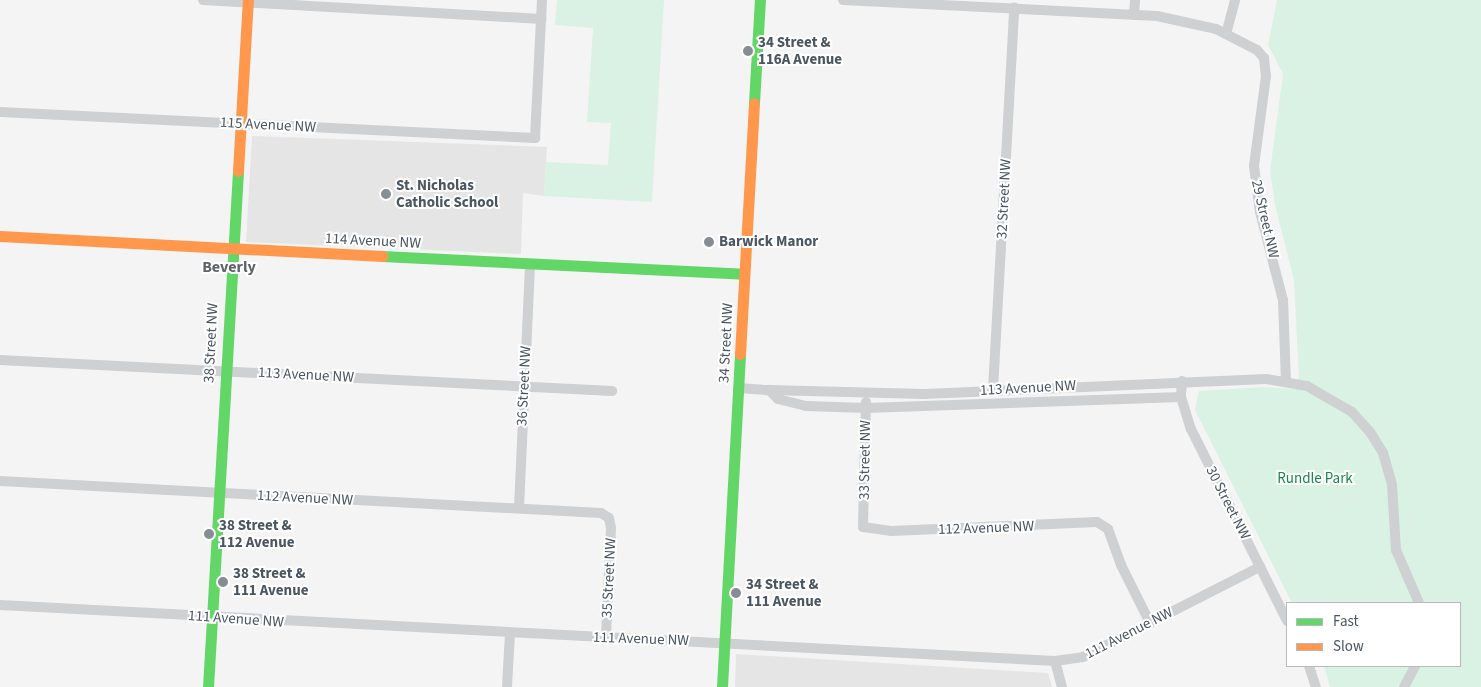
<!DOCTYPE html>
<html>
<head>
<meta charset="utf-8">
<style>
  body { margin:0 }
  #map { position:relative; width:1481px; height:687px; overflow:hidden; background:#f4f4f4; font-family:"Source Sans 3",sans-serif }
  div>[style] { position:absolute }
  .education>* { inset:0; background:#e6e5e6 }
  .green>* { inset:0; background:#d9f2e3 }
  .street>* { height:10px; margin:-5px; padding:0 5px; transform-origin:5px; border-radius:5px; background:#ced0d2 }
  .fast>* { height:11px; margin:-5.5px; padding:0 5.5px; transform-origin:5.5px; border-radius:5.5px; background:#63d668 }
  .slow>* { height:11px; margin:-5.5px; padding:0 5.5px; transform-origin:5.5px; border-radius:5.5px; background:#ff974d }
  .dots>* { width:14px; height:14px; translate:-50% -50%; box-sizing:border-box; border:2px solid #fff; border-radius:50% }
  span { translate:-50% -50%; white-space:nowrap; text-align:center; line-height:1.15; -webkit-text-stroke:4px #fff; paint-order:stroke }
  .poi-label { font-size:15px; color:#4a5661; font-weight:700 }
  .left { translate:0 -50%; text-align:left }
  .street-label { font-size:15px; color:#4a5661 }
  .park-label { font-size:15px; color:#17864f }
  .neighbourhood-label { font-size:16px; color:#5f6368; font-weight:700 }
  .legend { position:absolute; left:1286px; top:602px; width:175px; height:65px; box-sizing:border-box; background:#fff; border:1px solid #b7bbc0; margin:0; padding:6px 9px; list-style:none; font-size:15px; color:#4a5661 }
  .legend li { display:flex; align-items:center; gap:10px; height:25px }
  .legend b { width:25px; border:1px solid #b7bbc0 }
</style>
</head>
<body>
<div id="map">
  <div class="education">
    <div style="clip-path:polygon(252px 136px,547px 147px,544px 196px,523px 193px,521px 254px,246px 242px)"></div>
    <div style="clip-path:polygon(736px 654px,1048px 673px,1052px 687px,735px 687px)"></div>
  </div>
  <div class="green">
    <div style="clip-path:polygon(557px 0,664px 0,652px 202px,544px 196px,546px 162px,608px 165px,611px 123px,587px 122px,593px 28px,555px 25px)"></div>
    <div style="clip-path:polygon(1277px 0,1481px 0,1481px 687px,1330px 687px,1324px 666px,1460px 666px,1460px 603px,1292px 603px,1195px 410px,1199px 391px,1264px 387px,1296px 389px,1299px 377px,1294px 280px,1275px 205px,1270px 171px,1283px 74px,1268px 45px)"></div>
  </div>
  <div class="street">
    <div style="left:203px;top:0;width:339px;rotate:3.2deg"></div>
    <div style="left:843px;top:0;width:314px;rotate:2.9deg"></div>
    <div style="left:1157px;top:16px;width:60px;rotate:12.4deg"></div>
    <div style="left:1216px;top:29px;width:46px;rotate:27.1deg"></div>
    <div style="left:1257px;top:50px;width:11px;rotate:49deg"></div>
    <div style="left:1264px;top:58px;width:18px;rotate:84deg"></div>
    <div style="left:1266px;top:76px;width:91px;rotate:97.6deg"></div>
    <div style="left:1254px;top:166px;width:46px;rotate:82.6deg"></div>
    <div style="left:1260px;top:212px;width:91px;rotate:75.4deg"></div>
    <div style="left:1283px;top:300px;width:80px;rotate:87.9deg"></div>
    <div style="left:1134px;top:15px;width:15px;rotate:-86deg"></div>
    <div style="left:1226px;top:34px;width:35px;rotate:-75deg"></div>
    <div style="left:0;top:112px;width:536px;rotate:2.78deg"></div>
    <div style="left:535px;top:138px;width:138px;rotate:-87.1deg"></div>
    <div style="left:0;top:360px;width:613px;rotate:2.9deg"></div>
    <div style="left:1182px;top:381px;width:16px;rotate:94deg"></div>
    <div style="left:1181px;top:397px;width:34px;rotate:73deg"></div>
    <div style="left:1191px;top:429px;width:215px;rotate:63.4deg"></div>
    <div style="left:738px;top:388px;width:31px;rotate:4deg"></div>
    <div style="left:993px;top:389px;width:382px;rotate:-86.8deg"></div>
    <div style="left:1181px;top:397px;width:315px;rotate:178deg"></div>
    <div style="left:866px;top:408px;width:60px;rotate:-178.1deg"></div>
    <div style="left:806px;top:406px;width:29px;rotate:-166deg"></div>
    <div style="left:778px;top:399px;width:13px;rotate:-135deg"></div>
    <div style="left:769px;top:390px;width:155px;rotate:1.5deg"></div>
    <div style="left:924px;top:394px;width:342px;rotate:-2.5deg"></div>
    <div style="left:1266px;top:379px;width:42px;rotate:9.7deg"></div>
    <div style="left:1307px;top:386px;width:52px;rotate:30deg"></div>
    <div style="left:1352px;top:412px;width:27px;rotate:48deg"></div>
    <div style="left:1370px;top:432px;width:25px;rotate:58deg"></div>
    <div style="left:1383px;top:453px;width:33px;rotate:74deg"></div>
    <div style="left:1392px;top:485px;width:65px;rotate:86.5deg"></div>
    <div style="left:1396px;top:550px;width:58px;rotate:66.5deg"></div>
    <div style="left:866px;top:402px;width:125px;rotate:91.4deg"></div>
    <div style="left:863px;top:527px;width:28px;rotate:8deg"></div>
    <div style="left:891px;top:531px;width:206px;rotate:-2.5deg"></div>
    <div style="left:1097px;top:522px;width:13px;rotate:32deg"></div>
    <div style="left:1108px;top:529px;width:38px;rotate:70deg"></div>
    <div style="left:1121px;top:565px;width:65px;rotate:63.4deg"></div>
    <div style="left:0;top:481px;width:602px;rotate:3.05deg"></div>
    <div style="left:601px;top:513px;width:9px;rotate:32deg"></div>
    <div style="left:609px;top:518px;width:10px;rotate:79deg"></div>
    <div style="left:611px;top:528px;width:110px;rotate:92.6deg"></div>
    <div style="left:519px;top:508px;width:243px;rotate:-87.4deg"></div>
    <div style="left:0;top:605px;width:1056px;rotate:3.04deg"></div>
    <div style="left:1055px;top:661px;width:28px;rotate:-8deg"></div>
    <div style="left:1083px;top:657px;width:199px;rotate:-27deg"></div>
    <div style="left:1055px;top:661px;width:27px;rotate:75deg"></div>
    <div style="left:1309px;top:666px;width:22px;rotate:72deg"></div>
    <div style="left:507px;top:687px;width:54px;rotate:-86.8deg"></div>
    <div style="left:1404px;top:687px;width:24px;rotate:-62deg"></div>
  </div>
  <div class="fast">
    <div style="left:754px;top:103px;width:103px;rotate:-86.7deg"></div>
    <div style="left:382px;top:256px;width:362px;rotate:2.8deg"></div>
    <div style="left:208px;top:687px;width:517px;rotate:-86.67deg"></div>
    <div style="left:722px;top:687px;width:333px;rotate:-86.9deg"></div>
  </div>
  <div class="slow">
    <div style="left:238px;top:171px;width:171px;rotate:-86.7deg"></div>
    <div style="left:0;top:236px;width:383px;rotate:3deg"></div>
    <div style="left:740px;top:354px;width:251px;rotate:-86.8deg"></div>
  </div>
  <div class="dots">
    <div style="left:748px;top:51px;background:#868d94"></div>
    <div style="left:386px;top:194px;background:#868d94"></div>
    <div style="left:709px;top:242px;background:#868d94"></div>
    <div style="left:209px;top:534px;background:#868d94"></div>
    <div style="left:223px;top:582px;background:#868d94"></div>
    <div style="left:736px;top:593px;background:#868d94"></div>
  </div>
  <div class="poi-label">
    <span class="left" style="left:758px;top:51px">34 Street &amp;<br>116A Avenue</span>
    <span class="left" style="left:396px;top:194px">St. Nicholas<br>Catholic School</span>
    <span class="left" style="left:719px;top:242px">Barwick Manor</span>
    <span class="left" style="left:219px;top:534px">38 Street &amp;<br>112 Avenue</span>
    <span class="left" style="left:233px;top:582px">38 Street &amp;<br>111 Avenue</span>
    <span class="left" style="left:746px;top:593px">34 Street &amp;<br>111 Avenue</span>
  </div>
  <div class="street-label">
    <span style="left:268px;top:125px;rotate:3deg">115 Avenue NW</span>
    <span style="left:1004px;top:199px;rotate:-87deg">32 Street NW</span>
    <span style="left:1265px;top:219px;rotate:77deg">29 Street NW</span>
    <span style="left:373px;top:241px;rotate:3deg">114 Avenue NW</span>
    <span style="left:211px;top:343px;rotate:-87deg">38 Street NW</span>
    <span style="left:726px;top:343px;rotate:-87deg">34 Street NW</span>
    <span style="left:306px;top:375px;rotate:3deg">113 Avenue NW</span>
    <span style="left:524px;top:386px;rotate:-87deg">36 Street NW</span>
    <span style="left:1028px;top:388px;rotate:-3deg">113 Avenue NW</span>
    <span style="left:865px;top:460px;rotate:-89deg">33 Street NW</span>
    <span style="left:305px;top:498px;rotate:3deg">112 Avenue NW</span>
    <span style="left:1228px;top:503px;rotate:63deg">30 Street NW</span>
    <span style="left:986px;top:528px;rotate:-2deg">112 Avenue NW</span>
    <span style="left:609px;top:578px;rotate:-87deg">35 Street NW</span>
    <span style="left:236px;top:619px;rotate:4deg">111 Avenue NW</span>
    <span style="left:1129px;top:633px;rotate:-27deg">111 Avenue NW</span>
    <span style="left:641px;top:639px;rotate:2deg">111 Avenue NW</span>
  </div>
  <div class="park-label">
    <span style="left:1315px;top:479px">Rundle Park</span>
  </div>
  <div class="neighbourhood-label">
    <span style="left:229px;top:267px">Beverly</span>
  </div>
  <ul class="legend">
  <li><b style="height:6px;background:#63d668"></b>Fast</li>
  <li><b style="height:6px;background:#ff974d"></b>Slow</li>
  </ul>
</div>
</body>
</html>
